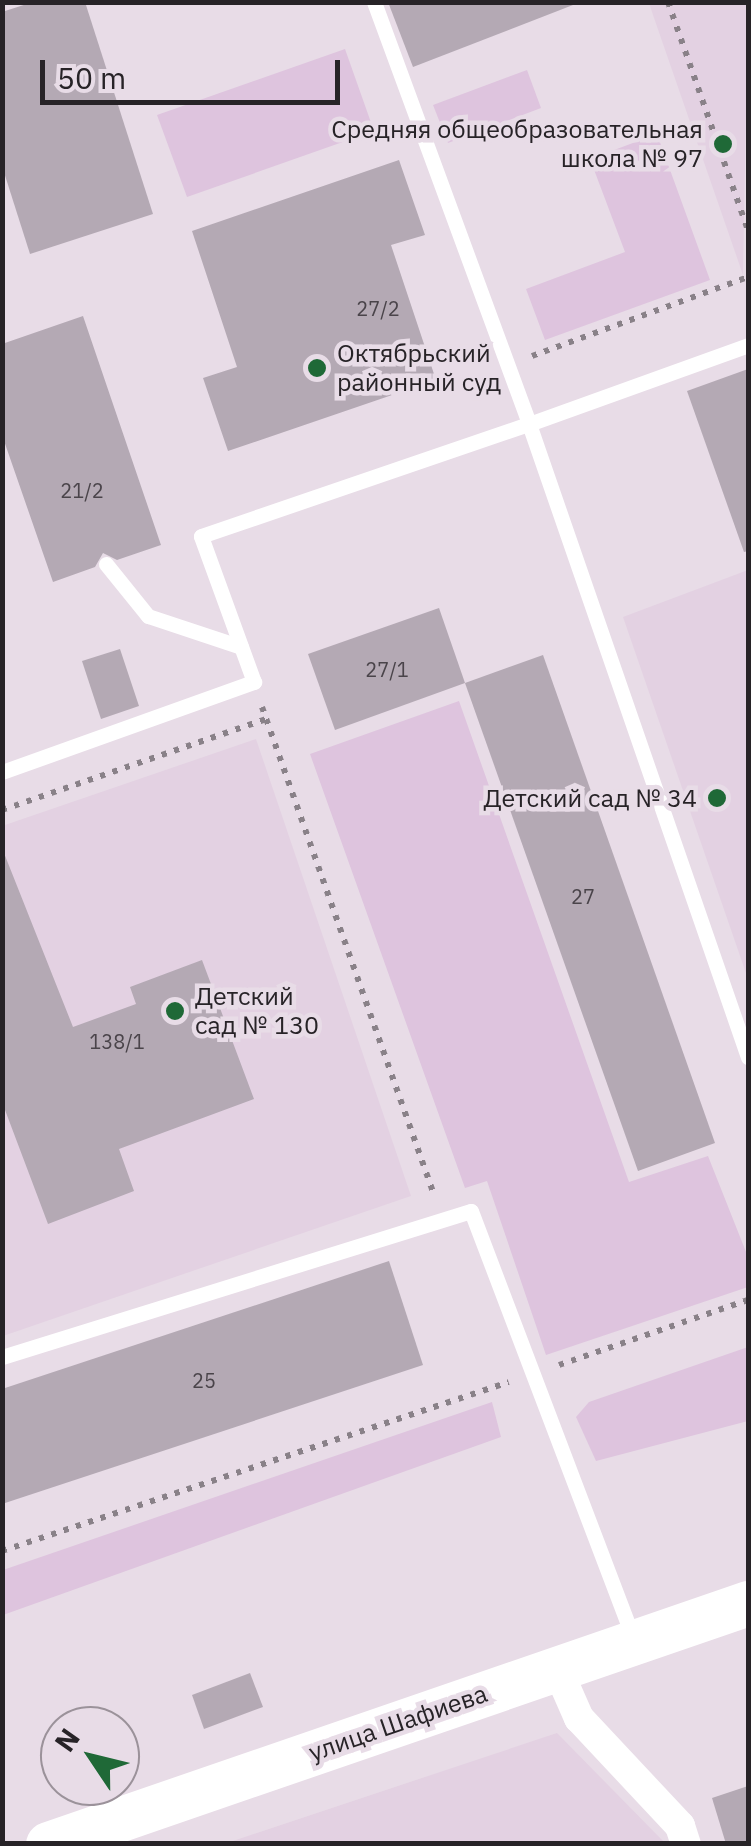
<!DOCTYPE html>
<html>
<head>
<meta charset="utf-8">
<style>
  body { margin:0 }
  #map { position:relative; width:751px; height:1846px; overflow:hidden; background:#e8dce7; font-family:"IBM Plex Sans",sans-serif }
  div>[style] { position:absolute }
  .built>* { inset:0; background:#e3d1e2 }
  .green>* { inset:0; background:#dec4de }
  .building>* { inset:0; background:#b4a9b4 }
  .path>* { height:6px; margin-top:-3px; transform-origin:0; background:repeating-linear-gradient(90deg,#898188 0 5px,transparent 0 13px) }
  .lane>* { height:15px; margin:-7.5px; padding:0 7.5px; transform-origin:7.5px; border-radius:7.5px; background:#fff }
  .street>* { height:30px; margin:-15px; padding:0 15px; transform-origin:15px; border-radius:15px; background:#fff }
  .secondary>* { height:45px; margin:-22.5px; padding:0 22.5px; transform-origin:22.5px; border-radius:22.5px; background:#fff }
  .dots>* { width:28px; height:28px; translate:-50% -50%; box-sizing:border-box; border:5px solid #e8dce7; border-radius:50% }
  span { translate:-50% -50%; white-space:nowrap; text-align:center; line-height:1.15; -webkit-text-stroke:9px #e8dce7; paint-order:stroke }
  .number-label { font-size:20px; color:#4a444a }
  .number-label span { -webkit-text-stroke-width:0 }
  .poi-label { font-size:25px; color:#272327 }
  .right { translate:-100% -50%; text-align:right }
  .left { translate:0 -50%; text-align:left }
  .street-label { font-size:25px; color:#272327 }
  .frame { position:absolute; inset:0; border:5px solid #272327; pointer-events:none }
  .north { position:absolute; left:40px; top:1706px; width:100px; height:100px; box-sizing:border-box; background:#e8dce7; border:2px solid #9b929a; border-radius:50%; rotate:305deg; font-size:28px; font-weight:700; line-height:40px; text-align:center; color:#272327 }
  .north::after { content:''; display:block; margin:auto; width:35px; height:45px; background:#1f6937; clip-path:polygon(50% 0,100% 100%,50% 72%,0 100%) }
  .scale { position:absolute; left:40px; top:60px; width:300px; height:45px; box-sizing:border-box; border:5px solid #272327; border-top:0; padding-left:12px; font-size:30px; line-height:35px; white-space:nowrap; color:#272327; -webkit-text-stroke:8px #e8dce7; paint-order:stroke }
</style>
</head>
<body>
<div id="map">
  <div class="built">
    <div style="clip-path:polygon(649px 3px,748px 3px,743px 275px,653px 15px)"></div>
    <div style="clip-path:polygon(748px 570px,748px 979px,623px 617px)"></div>
    <div style="clip-path:polygon(256px 739px,411px 1196px,3px 1336px,2px 826px)"></div>
    <div style="clip-path:polygon(557px 1733px,665px 1843px,227px 1843px)"></div>
  </div>
  <div class="green">
    <div style="clip-path:polygon(345px 49px,374px 131px,187px 197px,157px 115px)"></div>
    <div style="clip-path:polygon(527px 70px,541px 108px,448px 143px,433px 105px)"></div>
    <div style="clip-path:polygon(657px 134px,710px 280px,545px 340px,526px 289px,625px 252px,590px 159px)"></div>
    <div style="clip-path:polygon(459px 701px,629px 1182px,708px 1156px,748px 1257px,748px 1287px,546px 1355px,487px 1181px,465px 1188px,310px 754px)"></div>
    <div style="clip-path:polygon(748px 1347px,748px 1421px,596px 1461px,576px 1417px,589px 1402px)"></div>
    <div style="clip-path:polygon(492px 1402px,501px 1437px,3px 1615px,3px 1570px)"></div>
  </div>
  <div class="building">
    <div style="clip-path:polygon(33px 2px,85px 2px,153px 214px,30px 254px,2px 166px,2px 12px)"></div>
    <div style="clip-path:polygon(388px 2px,572px 2px,573px 5px,413px 67px)"></div>
    <div style="clip-path:polygon(399px 160px,425px 235px,391px 245px,436px 380px,228px 451px,203px 378px,237px 367px,192px 231px)"></div>
    <div style="clip-path:polygon(83px 316px,161px 545px,117px 560px,103px 553px,95px 567px,53px 582px,2px 435px,2px 344px)"></div>
    <div style="clip-path:polygon(748px 369px,748px 551px,744px 552px,687px 391px)"></div>
    <div style="clip-path:polygon(439px 608px,465px 683px,335px 730px,308px 654px)"></div>
    <div style="clip-path:polygon(120px 649px,139px 706px,101px 719px,82px 661px)"></div>
    <div style="clip-path:polygon(543px 655px,715px 1143px,638px 1171px,465px 683px)"></div>
    <div style="clip-path:polygon(2px 848px,73px 1027px,136px 1004px,130px 987px,202px 960px,254px 1099px,119px 1149px,134px 1191px,48px 1224px,2px 1102px)"></div>
    <div style="clip-path:polygon(389px 1261px,423px 1365px,2px 1504px,2px 1389px)"></div>
    <div style="clip-path:polygon(250px 1673px,263px 1707px,204px 1729px,192px 1695px)"></div>
    <div style="clip-path:polygon(748px 1786px,748px 1844px,726px 1844px,712px 1798px)"></div>
  </div>
  <div class="path">
    <div style="left:668px;top:2px;width:243px;rotate:70.7deg"></div>
    <div style="left:532px;top:356px;width:230px;rotate:-20.1deg"></div>
    <div style="left:262px;top:707px;width:517px;rotate:70.58deg"></div>
    <div style="left:2px;top:810px;width:280px;rotate:-19deg"></div>
    <div style="left:559px;top:1365px;width:200px;rotate:-19deg"></div>
    <div style="left:2px;top:1551px;width:534px;rotate:-18.43deg"></div>
  </div>
  <div class="lane">
    <div style="left:374px;top:2px;width:450px;rotate:69.8deg"></div>
    <div style="left:529px;top:424px;width:233px;rotate:-19.8deg"></div>
    <div style="left:106px;top:564px;width:67px;rotate:51.1deg"></div>
    <div style="left:148px;top:616px;width:98px;rotate:18.4deg"></div>
    <div style="left:2px;top:772px;width:268px;rotate:-19.7deg"></div>
    <div style="left:254px;top:682px;width:155px;rotate:-110deg"></div>
    <div style="left:201px;top:536px;width:347px;rotate:-18.9deg"></div>
    <div style="left:529px;top:424px;width:670px;rotate:70.92deg"></div>
    <div style="left:2px;top:1357px;width:491px;rotate:-17.3deg"></div>
    <div style="left:471px;top:1211px;width:456px;rotate:69.2deg"></div>
  </div>
  <div class="street">
    <div style="left:557px;top:1668px;width:55px;rotate:66.3deg"></div>
    <div style="left:579px;top:1718px;width:148px;rotate:46.9deg"></div>
    <div style="left:680px;top:1826px;width:19px;rotate:72deg"></div>
  </div>
  <div class="secondary">
    <div style="left:48px;top:1844px;width:740px;rotate:-19deg"></div>
  </div>
  <div class="dots">
    <div style="left:723px;top:144px;background:#1f6937"></div>
    <div style="left:317px;top:368px;background:#1f6937"></div>
    <div style="left:717px;top:798px;background:#1f6937"></div>
    <div style="left:175px;top:1011px;background:#1f6937"></div>
  </div>
  <div class="number-label">
    <span style="left:378px;top:308px">27/2</span>
    <span style="left:82px;top:490px">21/2</span>
    <span style="left:387px;top:669px">27/1</span>
    <span style="left:583px;top:896px">27</span>
    <span style="left:117px;top:1041px">138/1</span>
    <span style="left:204px;top:1380px">25</span>
  </div>
  <div class="poi-label">
    <span class="right" style="left:703px;top:144px">Средняя общеобразовательная<br>школа № 97</span>
    <span class="left" style="left:337px;top:368px">Октябрьский<br>районный суд</span>
    <span class="right" style="left:697px;top:798px">Детский сад № 34</span>
    <span class="left" style="left:195px;top:1011px">Детский<br>сад № 130</span>
  </div>
  <div class="street-label">
    <span style="left:398px;top:1723px;rotate:-19deg">улица Шафиева</span>
  </div>
  <div class="frame"></div>
  <div class="north">N</div>
  <div class="scale">50 m</div>
</div>
</body>
</html>
